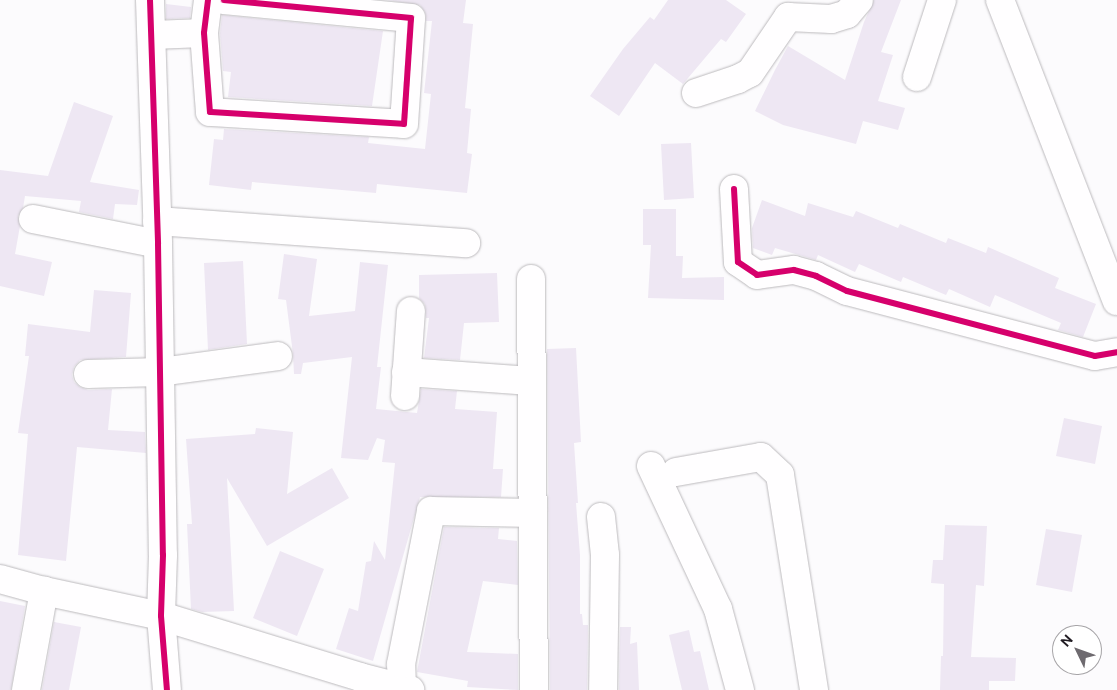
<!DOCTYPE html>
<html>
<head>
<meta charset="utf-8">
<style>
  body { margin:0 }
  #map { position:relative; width:1117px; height:690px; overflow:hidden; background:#fcfbfd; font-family:Ubuntu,sans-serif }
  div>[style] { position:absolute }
  .building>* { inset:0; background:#eee7f3 }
  .roads { filter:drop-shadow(0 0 1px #bcbabd) drop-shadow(0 0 1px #bcbabd) }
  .street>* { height:28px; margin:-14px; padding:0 14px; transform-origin:14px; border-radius:14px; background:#fffeff }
  .cycleway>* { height:6px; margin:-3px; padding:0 3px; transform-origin:3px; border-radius:3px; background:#d6006c }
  span { translate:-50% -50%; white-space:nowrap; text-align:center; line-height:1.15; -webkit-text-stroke:5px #fff; paint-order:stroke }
  .north { position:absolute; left:1052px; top:625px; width:50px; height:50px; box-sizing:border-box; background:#fff; border:1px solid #a6a4a7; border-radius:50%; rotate:312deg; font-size:14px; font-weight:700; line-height:20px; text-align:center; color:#211c23 }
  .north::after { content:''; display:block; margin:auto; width:18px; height:22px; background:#6e6a6f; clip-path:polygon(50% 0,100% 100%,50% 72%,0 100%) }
</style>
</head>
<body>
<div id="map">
  <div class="building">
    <div style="clip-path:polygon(387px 0,466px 0,463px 23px,473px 24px,465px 108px,471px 109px,467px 153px,472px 154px,467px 193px,377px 184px,376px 193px,252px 182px,251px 190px,209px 185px,214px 139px,223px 140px,224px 129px,369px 137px,368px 143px,425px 149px,431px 94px,424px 93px,432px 21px,426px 21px,425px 12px,420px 5px)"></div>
    <div style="clip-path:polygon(668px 0,726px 0,746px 14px,726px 42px,721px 39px,683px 84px,655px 63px,619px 116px,590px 96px,623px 49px,650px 17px,654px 20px)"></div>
    <div style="clip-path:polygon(874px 0,901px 0,881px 52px,893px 55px,878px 101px,905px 108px,898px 130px,863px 121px,856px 144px,783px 125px,755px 111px,775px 70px,788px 46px,845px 80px,864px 22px)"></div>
    <div style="clip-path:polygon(166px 4px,191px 7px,190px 18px,166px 19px)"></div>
    <div style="clip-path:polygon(222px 15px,383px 31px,372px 106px,228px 97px,231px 72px,223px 71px,220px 33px)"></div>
    <div style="clip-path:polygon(74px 102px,113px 116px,90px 182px,139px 190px,137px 205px,115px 204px,113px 219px,79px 212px,81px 201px,25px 196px,23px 208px,18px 216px,20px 226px,15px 254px,52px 262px,44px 296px,0 286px,0 170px,48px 176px)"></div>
    <div style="clip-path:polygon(691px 143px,694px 198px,664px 200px,661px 144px)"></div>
    <div style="clip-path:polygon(762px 200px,805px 216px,808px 203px,853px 217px,856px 211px,898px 228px,900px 224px,946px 243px,948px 238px,986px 253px,988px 247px,1059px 278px,1055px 288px,1096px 304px,1083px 337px,1058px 330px,1061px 323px,995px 295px,990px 307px,949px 289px,946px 295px,903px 277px,901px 282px,859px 264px,855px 272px,818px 255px,816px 260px,775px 248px,772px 255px,753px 248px,752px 228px)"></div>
    <div style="clip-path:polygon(643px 209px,676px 209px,676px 256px,683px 256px,682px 278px,724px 277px,724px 300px,648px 298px,651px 245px,643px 245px)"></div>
    <div style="clip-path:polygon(284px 254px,317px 259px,309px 316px,355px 311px,360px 262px,388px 265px,377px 367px,381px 367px,376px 409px,417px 413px,421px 389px,457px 391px,455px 409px,497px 412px,493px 469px,503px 469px,501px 497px,420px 497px,373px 661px,336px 649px,349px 608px,358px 611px,366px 562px,371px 561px,374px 541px,385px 560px,395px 463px,382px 462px,385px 440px,377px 438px,368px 460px,341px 458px,352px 357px,303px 363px,301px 374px,294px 374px,293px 354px,286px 300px,278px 299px)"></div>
    <div style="clip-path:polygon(243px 261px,247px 344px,208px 350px,204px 263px)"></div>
    <div style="clip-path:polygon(497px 273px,499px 322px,464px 323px,460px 360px,424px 358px,429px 318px,426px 318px,425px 304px,419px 298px,419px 275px)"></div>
    <div style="clip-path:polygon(94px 290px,131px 293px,126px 357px,80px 360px,74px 367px,72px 375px,74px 382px,80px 387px,88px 390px,112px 389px,108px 430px,145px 432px,146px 453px,77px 447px,66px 561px,18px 555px,28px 434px,18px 433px,29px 356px,25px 356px,28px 324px,90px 332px)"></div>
    <div style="clip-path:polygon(576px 348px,581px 442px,574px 443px,578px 503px,576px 503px,580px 555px,580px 614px,582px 614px,583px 625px,588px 625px,587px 690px,550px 690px,547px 349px)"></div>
    <div style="clip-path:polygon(1064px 418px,1102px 426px,1095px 464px,1056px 456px)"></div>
    <div style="clip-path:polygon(256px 428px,293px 432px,287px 494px,332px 468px,349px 498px,267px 546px,227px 478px,234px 611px,202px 612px,191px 609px,187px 524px,192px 524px,186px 439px,255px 434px)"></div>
    <div style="clip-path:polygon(945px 525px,987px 526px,984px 586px,976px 585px,971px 657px,1016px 658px,1015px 681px,989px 681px,989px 690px,940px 690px,941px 656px,943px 656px,944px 584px,931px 583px,933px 560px,943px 560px)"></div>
    <div style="clip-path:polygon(444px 527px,499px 528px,498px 539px,517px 541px,518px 585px,483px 581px,467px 652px,518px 654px,518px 690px,467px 687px,468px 681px,417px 672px)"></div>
    <div style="clip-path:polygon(1046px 529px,1082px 535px,1072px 592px,1036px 585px)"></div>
    <div style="clip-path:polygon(280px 551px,324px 569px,297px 636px,253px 618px)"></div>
    <div style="clip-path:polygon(0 601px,25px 606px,11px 690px,0 690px)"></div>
    <div style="clip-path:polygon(54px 622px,81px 627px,69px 690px,42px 690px)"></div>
    <div style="clip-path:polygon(620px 627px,631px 627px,630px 644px,637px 642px,639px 690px,619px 690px)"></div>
    <div style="clip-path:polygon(689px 630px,694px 652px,700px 651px,709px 690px,682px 690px,669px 635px)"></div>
  </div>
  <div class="roads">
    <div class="street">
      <div style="left:150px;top:0;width:244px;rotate:88.1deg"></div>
      <div style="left:158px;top:244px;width:311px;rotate:89.1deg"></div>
      <div style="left:163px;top:555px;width:61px;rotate:91.9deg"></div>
      <div style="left:161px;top:616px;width:74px;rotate:85.4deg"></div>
      <div style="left:208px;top:0;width:33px;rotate:97deg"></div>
      <div style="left:204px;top:33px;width:79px;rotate:85.7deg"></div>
      <div style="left:210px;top:112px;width:194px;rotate:3.5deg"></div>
      <div style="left:404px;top:124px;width:106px;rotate:-86.2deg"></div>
      <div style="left:411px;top:18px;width:188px;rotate:-174.5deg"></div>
      <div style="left:1000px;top:0;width:323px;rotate:68.8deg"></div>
      <div style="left:152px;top:35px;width:52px;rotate:-2.2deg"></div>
      <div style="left:917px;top:77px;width:81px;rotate:-72deg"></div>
      <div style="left:696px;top:93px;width:44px;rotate:-18.4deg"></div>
      <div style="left:738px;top:79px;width:13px;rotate:-27deg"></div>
      <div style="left:750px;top:73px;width:68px;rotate:-55.8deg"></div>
      <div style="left:788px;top:17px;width:43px;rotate:2.7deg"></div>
      <div style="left:831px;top:19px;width:17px;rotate:-17deg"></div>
      <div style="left:847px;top:14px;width:18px;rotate:-49deg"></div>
      <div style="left:734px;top:189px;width:73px;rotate:86.9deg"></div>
      <div style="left:738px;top:262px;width:23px;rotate:34deg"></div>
      <div style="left:757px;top:275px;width:37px;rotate:-8deg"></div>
      <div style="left:794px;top:270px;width:23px;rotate:15deg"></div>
      <div style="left:816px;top:276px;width:34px;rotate:26deg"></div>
      <div style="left:847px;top:291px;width:256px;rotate:14.7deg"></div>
      <div style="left:1095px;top:356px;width:22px;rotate:-10deg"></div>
      <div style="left:33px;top:219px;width:127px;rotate:11.3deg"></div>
      <div style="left:157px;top:221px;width:310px;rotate:4.1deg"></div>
      <div style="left:531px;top:279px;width:411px;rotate:89.6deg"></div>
      <div style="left:406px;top:372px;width:125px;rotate:4.1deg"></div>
      <div style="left:88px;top:374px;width:72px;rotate:-1.6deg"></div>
      <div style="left:160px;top:372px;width:119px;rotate:-7.7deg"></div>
      <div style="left:405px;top:396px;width:85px;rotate:-86deg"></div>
      <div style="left:651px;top:466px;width:158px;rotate:64.9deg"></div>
      <div style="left:718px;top:609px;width:84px;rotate:74.8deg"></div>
      <div style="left:676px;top:472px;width:86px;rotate:-10deg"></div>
      <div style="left:761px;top:457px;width:26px;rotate:43deg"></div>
      <div style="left:780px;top:475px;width:218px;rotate:81deg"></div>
      <div style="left:601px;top:517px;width:38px;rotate:84deg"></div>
      <div style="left:605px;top:555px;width:135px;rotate:90.8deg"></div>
      <div style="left:0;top:579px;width:46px;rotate:15.3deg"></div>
      <div style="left:44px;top:591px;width:120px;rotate:12.1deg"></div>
      <div style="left:161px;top:616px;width:208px;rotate:17deg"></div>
      <div style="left:360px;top:677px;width:52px;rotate:14.6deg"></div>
      <div style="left:402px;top:688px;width:24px;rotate:-92deg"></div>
      <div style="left:401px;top:664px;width:156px;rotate:-78.9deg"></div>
      <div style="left:431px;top:511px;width:102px;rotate:1.1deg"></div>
      <div style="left:26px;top:690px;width:101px;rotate:-79.7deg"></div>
    </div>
  </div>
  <div class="cycleway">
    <div style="left:150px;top:0;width:244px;rotate:88.1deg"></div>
    <div style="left:158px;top:244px;width:311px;rotate:89.1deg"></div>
    <div style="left:163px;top:555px;width:61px;rotate:91.9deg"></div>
    <div style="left:161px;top:616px;width:74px;rotate:85.4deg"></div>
    <div style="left:208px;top:0;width:33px;rotate:97deg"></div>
    <div style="left:204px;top:33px;width:79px;rotate:85.7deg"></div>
    <div style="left:210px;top:112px;width:194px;rotate:3.5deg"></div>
    <div style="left:404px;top:124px;width:106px;rotate:-86.2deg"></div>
    <div style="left:411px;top:18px;width:188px;rotate:-174.5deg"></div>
    <div style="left:734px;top:189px;width:73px;rotate:86.9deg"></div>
    <div style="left:738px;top:262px;width:23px;rotate:34deg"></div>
    <div style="left:757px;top:275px;width:37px;rotate:-8deg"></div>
    <div style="left:794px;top:270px;width:23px;rotate:15deg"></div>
    <div style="left:816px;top:276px;width:34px;rotate:26deg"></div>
    <div style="left:847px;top:291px;width:256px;rotate:14.7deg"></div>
    <div style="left:1095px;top:356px;width:22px;rotate:-10deg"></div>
  </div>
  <div class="north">N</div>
</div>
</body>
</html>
